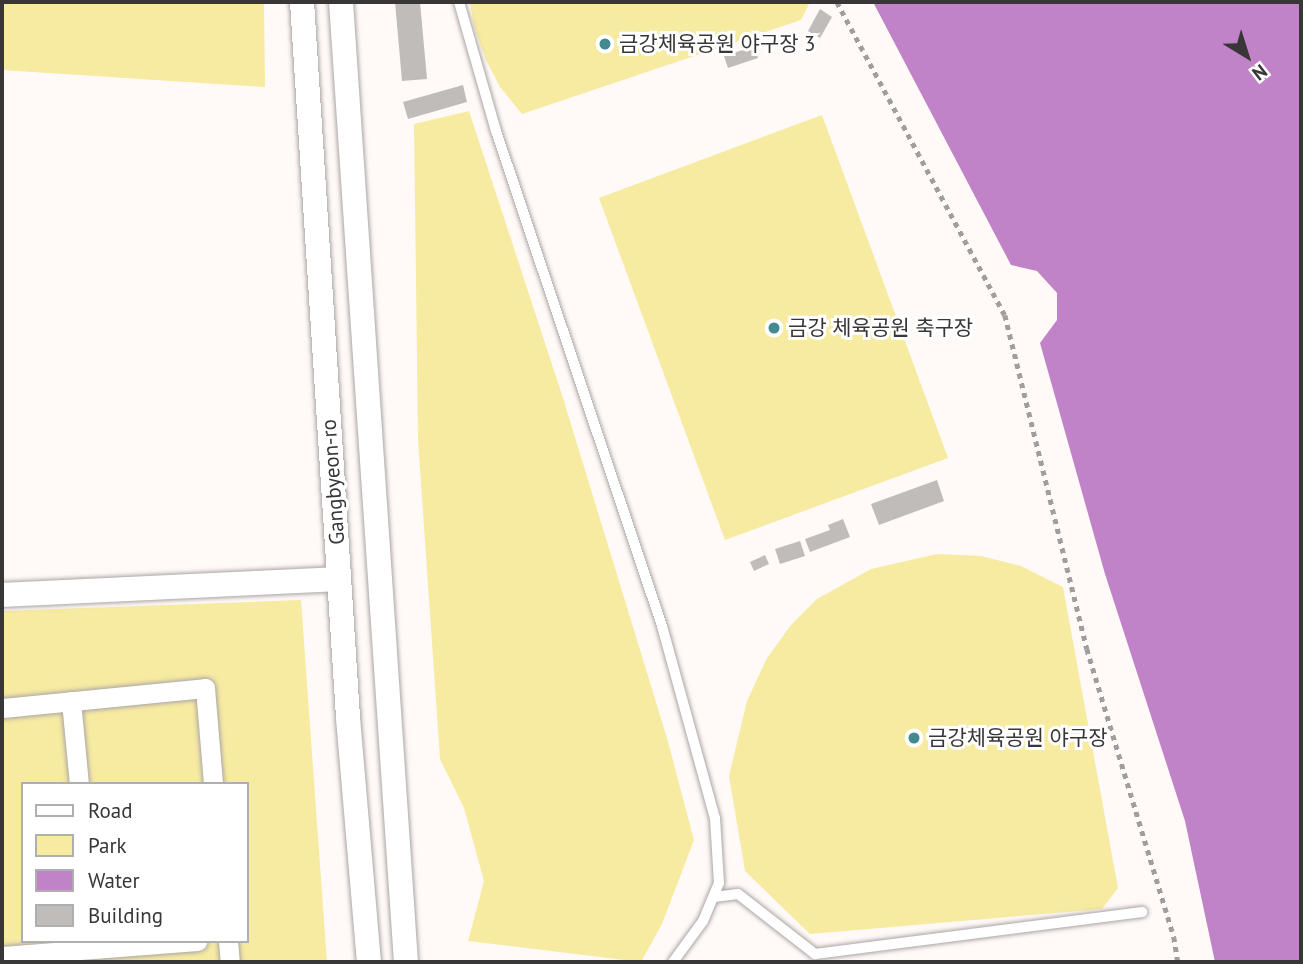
<!DOCTYPE html>
<html>
<head>
<meta charset="utf-8">
<style>
  body { margin:0 }
  #map { position:relative; width:1303px; height:964px; overflow:hidden; background:#fffaf8; font-family:"PT Sans","Noto Sans KR",sans-serif }
  div>[style] { position:absolute }
  .green>* { inset:0; background:#f7eaa1 }
  .water>* { inset:0; background:#c083c7 }
  .building>* { inset:0; background:#c0bcb9 }
  .path>* { height:4.5px; margin-top:-2.25px; transform-origin:0; background:repeating-linear-gradient(90deg,#a09d9c 0 5px,transparent 0 10px) }
  .roads { filter:drop-shadow(0 0 2px #aba6a5) drop-shadow(0 0 2px #aba6a5) }
  .service>* { height:10px; margin:-5px; padding:0 5px; transform-origin:5px; border-radius:5px; background:#fff }
  .minor>* { height:19px; margin:-9.5px; padding:0 9.5px; transform-origin:9.5px; border-radius:9.5px; background:#fff }
  .tertiary>* { height:24px; margin:-12px; padding:0 12px; transform-origin:12px; border-radius:12px; background:#fff }
  .dots>* { width:19px; height:19px; translate:-50% -50%; box-sizing:border-box; border:4px solid #fff; border-radius:50% }
  span { translate:-50% -50%; white-space:nowrap; text-align:center; line-height:1.15; -webkit-text-stroke:6px #fff; paint-order:stroke }
  .poi-label { font-size:21px; color:#383636 }
  .left { translate:0 -50%; text-align:left }
  .street-label { font-size:21px; color:#383636 }
  .frame { position:absolute; inset:0; border:4px solid #383636; pointer-events:none }
  .legend { position:absolute; left:21px; top:782px; width:228px; height:161px; box-sizing:border-box; background:#fff; border:2px solid #afafaf; margin:0; padding:9px 12px; list-style:none; font-size:21px; color:#383636 }
  .legend li { display:flex; align-items:center; gap:14px; height:35px }
  .legend b { width:35px; border:2px solid #afafaf }
  .north { position:absolute; left:1212px; top:21px; width:70px; height:70px; -webkit-text-stroke:5px #fff; paint-order:stroke; rotate:142deg; font-size:19px; font-weight:700; line-height:28px; text-align:center; color:#383636 }
  .north::after { content:''; display:block; margin:auto; width:24px; height:32px; background:#383636; clip-path:polygon(50% 0,100% 100%,50% 72%,0 100%) }
</style>
</head>
<body>
<div id="map">
  <div class="green">
    <div style="clip-path:polygon(2px 2px,264px 2px,265px 87px,2px 70px)"></div>
    <div style="clip-path:polygon(470px 2px,810px 2px,801px 20px,522px 114px,500px 87px,486px 60px,474px 27px)"></div>
    <div style="clip-path:polygon(469px 111px,563px 398px,667px 738px,694px 840px,662px 924px,641px 962px,468px 941px,484px 881px,464px 808px,440px 759px,418px 440px,414px 124px)"></div>
    <div style="clip-path:polygon(822px 115px,948px 458px,725px 540px,599px 198px)"></div>
    <div style="clip-path:polygon(937px 554px,981px 556px,1021px 566px,1063px 587px,1118px 888px,1102px 909px,810px 934px,745px 871px,729px 776px,747px 701px,767px 658px,791px 625px,817px 599px,871px 569px)"></div>
    <div style="clip-path:polygon(evenodd,301px 600px,327px 962px,2px 962px,2px 611px,301px 600px,23px 784px,247px 784px,247px 941px,23px 941px,23px 784px)"></div>
  </div>
  <div class="water">
    <div style="clip-path:polygon(873px 2px,1301px 2px,1301px 962px,1215px 962px,1185px 821px,1105px 574px,1040px 343px,1057px 320px,1057px 293px,1037px 271px,1011px 265px)"></div>
  </div>
  <div class="building">
    <div style="clip-path:polygon(395px 2px,420px 2px,427px 79px,402px 81px)"></div>
    <div style="clip-path:polygon(820px 9px,832px 17px,820px 38px,808px 31px)"></div>
    <div style="clip-path:polygon(755px 46px,758px 58px,728px 68px,724px 56px)"></div>
    <div style="clip-path:polygon(463px 85px,467px 102px,408px 119px,403px 102px)"></div>
    <div style="clip-path:polygon(937px 480px,944px 501px,879px 525px,871px 504px)"></div>
    <div style="clip-path:polygon(843px 519px,850px 537px,810px 552px,805px 539px,830px 530px,828px 525px)"></div>
    <div style="clip-path:polygon(800px 541px,805px 556px,780px 564px,775px 549px)"></div>
    <div style="clip-path:polygon(765px 555px,769px 564px,754px 571px,750px 562px)"></div>
  </div>
  <div class="path">
    <div style="left:837px;top:2px;width:355px;rotate:61.8deg"></div>
    <div style="left:1005px;top:315px;width:344px;rotate:76.2deg"></div>
    <div style="left:1087px;top:649px;width:301px;rotate:73.2deg"></div>
    <div style="left:1174px;top:937px;width:25px;rotate:81deg"></div>
  </div>
  <div class="roads">
    <div class="service">
      <div style="left:459px;top:2px;width:134px;rotate:74deg"></div>
      <div style="left:496px;top:131px;width:522px;rotate:71.46deg"></div>
      <div style="left:662px;top:626px;width:199px;rotate:74.6deg"></div>
      <div style="left:715px;top:818px;width:65px;rotate:86.5deg"></div>
      <div style="left:719px;top:883px;width:41px;rotate:112.8deg"></div>
      <div style="left:703px;top:921px;width:51px;rotate:126.2deg"></div>
      <div style="left:714px;top:897px;width:24px;rotate:-7deg"></div>
      <div style="left:738px;top:894px;width:98px;rotate:37.9deg"></div>
      <div style="left:815px;top:954px;width:330px;rotate:-7.3deg"></div>
    </div>
    <div class="minor">
      <div style="left:71px;top:701px;width:83px;rotate:84.5deg"></div>
      <div style="left:2px;top:708px;width:204px;rotate:-5.6deg"></div>
      <div style="left:205px;top:688px;width:96px;rotate:85.2deg"></div>
      <div style="left:228px;top:941px;width:21px;rotate:85deg"></div>
      <div style="left:2px;top:956px;width:196px;rotate:-4.4deg"></div>
    </div>
    <div class="tertiary">
      <div style="left:302px;top:2px;width:717px;rotate:86.32deg"></div>
      <div style="left:348px;top:718px;width:245px;rotate:85.1deg"></div>
      <div style="left:341px;top:2px;width:962px;rotate:86.13deg"></div>
      <div style="left:2px;top:595px;width:337px;rotate:-2.7deg"></div>
    </div>
  </div>
  <div class="dots">
    <div style="left:605px;top:44px;background:#428a8f"></div>
    <div style="left:774px;top:328px;background:#428a8f"></div>
    <div style="left:914px;top:738px;background:#428a8f"></div>
  </div>
  <div class="poi-label">
    <span class="left" style="left:619px;top:44px">금강체육공원 야구장 3</span>
    <span class="left" style="left:788px;top:328px">금강 체육공원 축구장</span>
    <span class="left" style="left:928px;top:738px">금강체육공원 야구장</span>
  </div>
  <div class="street-label">
    <span style="left:333px;top:482px;rotate:-94deg">Gangbyeon-ro</span>
  </div>
  <div class="frame"></div>
  <ul class="legend">
  <li><b style="height:9px;background:#fff"></b>Road</li>
  <li><b style="height:19px;background:#f7eaa1"></b>Park</li>
  <li><b style="height:19px;background:#c083c7"></b>Water</li>
  <li><b style="height:19px;background:#c0bcb9"></b>Building</li>
  </ul>
  <div class="north">N</div>
</div>
</body>
</html>
